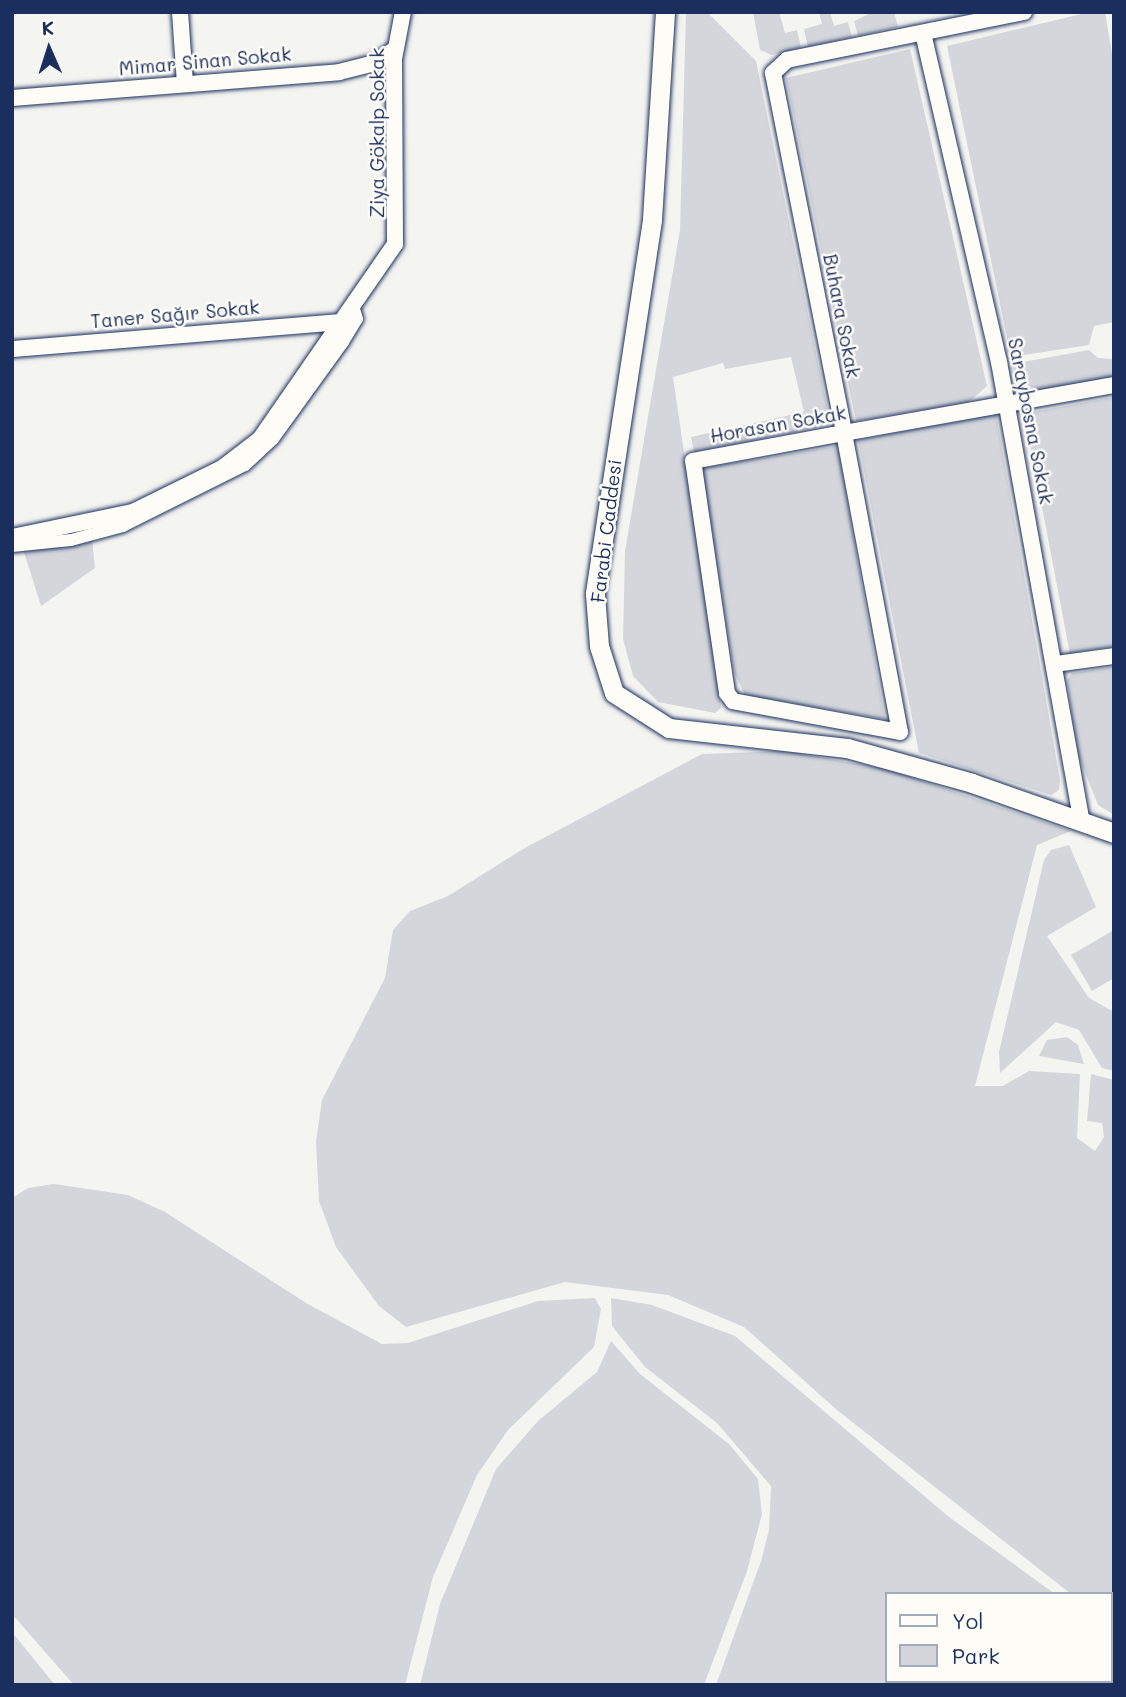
<!DOCTYPE html>
<html>
<head>
<meta charset="utf-8">
<style>
  body { margin:0 }
  #map { position:relative; width:1126px; height:1697px; overflow:hidden; background:#f4f4f1; font-family:Mali,sans-serif }
  div>[style] { position:absolute }
  .green>* { inset:0; background:#d4d6db }
  .roads { filter:drop-shadow(0 0 2px #1b2f5e) drop-shadow(0 0 2px #1b2f5e) }
  .pedestrian>* { height:12px; margin:-6px; padding:0 6px; transform-origin:6px; border-radius:6px; background:#fdfcf7 }
  .minor>* { height:16px; margin:-8px; padding:0 8px; transform-origin:8px; border-radius:8px; background:#fdfcf7 }
  .tertiary>* { height:19px; margin:-9.5px; padding:0 9.5px; transform-origin:9.5px; border-radius:9.5px; background:#fdfcf7 }
  span { translate:-50% -50%; white-space:nowrap; text-align:center; line-height:1.15; -webkit-text-stroke:5px #fdfcf7; paint-order:stroke }
  .street-label { font-size:19px; color:#1b2f5e }
  .frame { position:absolute; inset:0; border:14px solid #1b2f5e; pointer-events:none }
  .legend { position:absolute; left:885px; top:1592px; width:228px; height:91px; box-sizing:border-box; background:#fdfcf7; border:2px solid #a3aaba; margin:0; padding:9px 12px; list-style:none; font-size:21px; color:#1b2f5e }
  .legend li { display:flex; align-items:center; gap:14px; height:35px }
  .legend b { width:35px; border:2px solid #a3aaba }
  .north { position:absolute; left:14px; top:14px; width:70px; height:70px; -webkit-text-stroke:5px #fdfcf7; paint-order:stroke; rotate:357deg; font-size:19px; font-weight:700; line-height:28px; text-align:center; color:#1b2f5e }
  .north::after { content:''; display:block; margin:auto; width:24px; height:32px; background:#1b2f5e; clip-path:polygon(50% 0,100% 100%,50% 72%,0 100%) }
</style>
</head>
<body>
<div id="map">
  <div class="green">
    <div style="clip-path:polygon(686px 12px,707px 12px,756px 61px,829px 416px,821px 427px,694px 452px,691px 437px,804px 412px,791px 357px,725px 369px,723px 363px,673px 377px,713px 650px,721px 708px,715px 713px,658px 702px,633px 676px,623px 639px,625px 551px,680px 230px)"></div>
    <div style="clip-path:polygon(753px 12px,779px 12px,785px 33px,797px 30px,801px 48px,772px 55px,760px 50px)"></div>
    <div style="clip-path:polygon(819px 12px,830px 12px,834px 26px,848px 22px,852px 37px,808px 47px,804px 29px,822px 24px)"></div>
    <div style="clip-path:polygon(873px 12px,894px 12px,898px 27px,858px 36px,854px 21px)"></div>
    <div style="clip-path:polygon(1090px 12px,1105px 12px,1114px 66px,1114px 322px,1094px 326px,1089px 345px,1011px 357px,947px 46px)"></div>
    <div style="clip-path:polygon(910px 49px,987px 386px,969px 402px,856px 421px,786px 78px)"></div>
    <div style="clip-path:polygon(1089px 350px,1098px 358px,1114px 359px,1114px 378px,1042px 390px,1017px 383px,1012px 364px)"></div>
    <div style="clip-path:polygon(1114px 397px,1114px 646px,1070px 654px,1025px 418px,1027px 413px)"></div>
    <div style="clip-path:polygon(996px 414px,1060px 780px,1059px 790px,1051px 795px,919px 753px,858px 440px)"></div>
    <div style="clip-path:polygon(838px 446px,885px 719px,745px 695px,734px 672px,702px 468px)"></div>
    <div style="clip-path:polygon(92px 539px,95px 568px,41px 606px,23px 549px)"></div>
    <div style="clip-path:polygon(1114px 667px,1114px 815px,1098px 805px,1077px 752px,1067px 680px,1072px 673px)"></div>
    <div style="clip-path:polygon(784px 751px,887px 769px,1071px 831px,1037px 845px,975px 1086px,1003px 1086px,1029px 1071px,1080px 1074px,1077px 1138px,1095px 1151px,1104px 1137px,1102px 1123px,1087px 1121px,1091px 1074px,1114px 1080px,1114px 1650px,1110px 1594px,1071px 1594px,837px 1410px,744px 1327px,668px 1295px,565px 1282px,406px 1327px,379px 1306px,336px 1247px,319px 1201px,316px 1141px,322px 1100px,385px 978px,393px 930px,410px 911px,448px 896px,523px 849px,702px 754px)"></div>
    <div style="clip-path:polygon(1069px 845px,1096px 907px,1047px 936px,1089px 998px,1114px 1012px,1114px 1071px,1102px 1068px,1079px 1030px,1056px 1022px,1000px 1073px,999px 1052px,1044px 860px,1051px 850px)"></div>
    <div style="clip-path:polygon(1114px 930px,1114px 978px,1092px 991px,1071px 955px)"></div>
    <div style="clip-path:polygon(1067px 1037px,1078px 1045px,1084px 1064px,1039px 1056px,1047px 1040px)"></div>
    <div style="clip-path:polygon(54px 1184px,128px 1195px,165px 1212px,306px 1303px,382px 1344px,408px 1343px,538px 1301px,595px 1298px,601px 1309px,594px 1347px,508px 1430px,477px 1475px,433px 1577px,405px 1685px,74px 1685px,12px 1614px,12px 1198px,28px 1188px)"></div>
    <div style="clip-path:polygon(611px 1298px,652px 1305px,735px 1336px,949px 1517px,1055px 1594px,886px 1594px,886px 1681px,1110px 1681px,1110px 1669px,1114px 1685px,716px 1685px,761px 1561px,769px 1530px,771px 1486px,717px 1423px,645px 1367px,612px 1326px)"></div>
    <div style="clip-path:polygon(611px 1341px,640px 1374px,729px 1444px,758px 1479px,762px 1514px,747px 1571px,704px 1685px,420px 1685px,440px 1604px,496px 1469px,538px 1421px,597px 1372px)"></div>
    <div style="clip-path:polygon(12px 1633px,16px 1637px,55px 1685px,12px 1685px)"></div>
  </div>
  <div class="roads">
    <div class="pedestrian">
      <div style="left:12px;top:546px;width:59px;rotate:-5.8deg"></div>
      <div style="left:71px;top:540px;width:54px;rotate:-15.1deg"></div>
      <div style="left:123px;top:526px;width:136px;rotate:-26.6deg"></div>
      <div style="left:245px;top:465px;width:38px;rotate:-43deg"></div>
      <div style="left:273px;top:439px;width:120px;rotate:-54.2deg"></div>
      <div style="left:343px;top:342px;width:27px;rotate:-59deg"></div>
      <div style="left:357px;top:319px;width:14px;rotate:-107deg"></div>
    </div>
    <div class="minor">
      <div style="left:180px;top:12px;width:72px;rotate:86deg"></div>
      <div style="left:1024px;top:12px;width:242px;rotate:168.6deg"></div>
      <div style="left:787px;top:60px;width:19px;rotate:137deg"></div>
      <div style="left:773px;top:73px;width:367px;rotate:78.8deg"></div>
      <div style="left:844px;top:433px;width:304px;rotate:79.4deg"></div>
      <div style="left:900px;top:732px;width:170px;rotate:-169.5deg"></div>
      <div style="left:733px;top:701px;width:10px;rotate:-127deg"></div>
      <div style="left:727px;top:693px;width:234px;rotate:-98.3deg"></div>
      <div style="left:693px;top:461px;width:154px;rotate:-10.5deg"></div>
      <div style="left:844px;top:433px;width:274px;rotate:-10.1deg"></div>
      <div style="left:923px;top:33px;width:338px;rotate:77deg"></div>
      <div style="left:999px;top:362px;width:466px;rotate:79.8deg"></div>
      <div style="left:12px;top:98px;width:328px;rotate:-4.5deg"></div>
      <div style="left:339px;top:72px;width:37px;rotate:-14deg"></div>
      <div style="left:375px;top:63px;width:24px;rotate:-35deg"></div>
      <div style="left:12px;top:349px;width:331px;rotate:-4.7deg"></div>
      <div style="left:12px;top:537px;width:124px;rotate:-11.7deg"></div>
      <div style="left:133px;top:512px;width:99px;rotate:-26.3deg"></div>
      <div style="left:222px;top:468px;width:48px;rotate:-37.3deg"></div>
      <div style="left:260px;top:439px;width:237px;rotate:-55.3deg"></div>
      <div style="left:395px;top:244px;width:185px;rotate:-90.3deg"></div>
      <div style="left:394px;top:59px;width:48px;rotate:-79.2deg"></div>
      <div style="left:1055px;top:664px;width:60px;rotate:-7.7deg"></div>
    </div>
    <div class="tertiary">
      <div style="left:665px;top:12px;width:208px;rotate:93.6deg"></div>
      <div style="left:652px;top:220px;width:378px;rotate:98.7deg"></div>
      <div style="left:595px;top:594px;width:52px;rotate:85.6deg"></div>
      <div style="left:599px;top:646px;width:49px;rotate:72.3deg"></div>
      <div style="left:614px;top:693px;width:65px;rotate:32.5deg"></div>
      <div style="left:669px;top:728px;width:179px;rotate:6.4deg"></div>
      <div style="left:847px;top:748px;width:130px;rotate:15.6deg"></div>
      <div style="left:972px;top:783px;width:151px;rotate:19.4deg"></div>
    </div>
  </div>
  <div class="street-label">
    <span style="left:205px;top:61px;rotate:-5deg">Mimar Sinan Sokak</span>
    <span style="left:377px;top:133px;rotate:-90deg">Ziya Gökalp Sokak</span>
    <span style="left:175px;top:314px;rotate:-5deg">Taner Sağır Sokak</span>
    <span style="left:842px;top:316px;rotate:79deg">Buhara Sokak</span>
    <span style="left:1031px;top:421px;rotate:79deg">Saraybosna Sokak</span>
    <span style="left:778px;top:424px;rotate:-10deg">Horasan Sokak</span>
    <span style="left:606px;top:531px;rotate:-83deg">Farabi Caddesi</span>
  </div>
  <div class="frame"></div>
  <ul class="legend">
  <li><b style="height:9px;background:#fdfcf7"></b>Yol</li>
  <li><b style="height:19px;background:#d4d6db"></b>Park</li>
  </ul>
  <div class="north">K</div>
</div>
</body>
</html>
